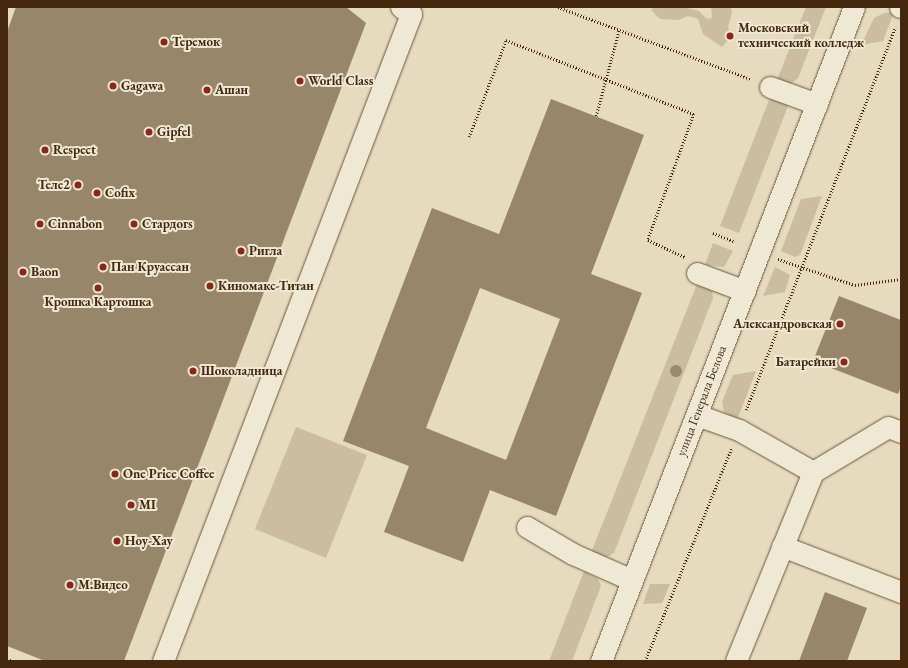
<!DOCTYPE html>
<html>
<head>
<meta charset="utf-8">
<style>
  body { margin:0 }
  #map { position:relative; width:908px; height:668px; overflow:hidden; background:#e6dbbe; font-family:"EB Garamond",serif }
  div>[style] { position:absolute }
  .green>* { inset:0; background:#cabda0 }
  .building>* { inset:0; background:#98866a }
  .path>* { height:2.5px; margin-top:-1.25px; transform-origin:0; background:repeating-linear-gradient(90deg,#44290e 0 1px,transparent 0 3px) }
  .roads { filter:drop-shadow(0 0 1px #6c563a) drop-shadow(0 0 1px #6c563a) }
  .minor>* { height:21px; margin:-10.5px; padding:0 10.5px; transform-origin:10.5px; border-radius:10.5px; background:#efe8d5 }
  .trees>* { width:12px; height:12px; margin:-6px; border-radius:50%; background:#9c8a6d }
  .dots>* { width:11px; height:11px; translate:-50% -50%; box-sizing:border-box; border:2px solid #efe8d5; border-radius:50% }
  span { translate:-50% -50%; white-space:nowrap; text-align:center; line-height:1.15; -webkit-text-stroke:4px #efe8d5; paint-order:stroke }
  .poi-label { font-size:13px; color:#44290e; font-weight:700 }
  .left { translate:0 -50%; text-align:left }
  .right { translate:-100% -50%; text-align:right }
  .street-label { font-size:13px; color:#44290e }
  .frame { position:absolute; inset:0; border:8px solid #44290e; pointer-events:none }
</style>
</head>
<body>
<div id="map">
  <div class="green">
    <div style="clip-path:polygon(654px 7px,683px 7px,699px 11px,707px 19px,712px 18px,711px 7px,731px 7px,732px 13px,728px 27px,731px 37px,722px 47px,703px 34px,698px 19px,688px 16px,678px 20px,660px 19px,651px 10px)"></div>
    <div style="clip-path:polygon(806px 7px,826px 7px,798px 78px,792px 83px,786px 83px,777px 80px)"></div>
    <div style="clip-path:polygon(894px 12px,883px 41px,861px 45px,874px 18px,884px 13px)"></div>
    <div style="clip-path:polygon(771px 95px,787px 103px,788px 106px,739px 233px,720px 226px)"></div>
    <div style="clip-path:polygon(822px 196px,800px 255px,795px 257px,781px 251px,801px 199px)"></div>
    <div style="clip-path:polygon(713px 243px,733px 251px,724px 267px,705px 265px)"></div>
    <div style="clip-path:polygon(775px 267px,790px 275px,785px 292px,763px 296px)"></div>
    <div style="clip-path:polygon(697px 284px,712px 290px,713px 298px,614px 553px,607px 557px,591px 553px)"></div>
    <div style="clip-path:polygon(756px 371px,737px 420px,724px 412px,722px 402px,733px 375px)"></div>
    <div style="clip-path:polygon(296px 427px,367px 455px,326px 558px,255px 529px)"></div>
    <div style="clip-path:polygon(584px 571px,598px 579px,601px 586px,572px 661px,549px 661px)"></div>
    <div style="clip-path:polygon(650px 584px,670px 584px,662px 603px,643px 604px)"></div>
  </div>
  <div class="building">
    <div style="clip-path:polygon(16px 7px,346px 7px,366px 23px,124px 661px,45px 661px,7px 646px,7px 32px)"></div>
    <div style="clip-path:polygon(evenodd,551px 99px,644px 135px,591px 274px,642px 293px,556px 516px,490px 490px,463px 562px,384px 532px,409px 466px,343px 441px,432px 208px,499px 234px,551px 99px,480px 288px,560px 319px,506px 460px,426px 428px,480px 288px)"></div>
    <div style="clip-path:polygon(839px 296px,901px 320px,901px 387px,898px 394px,813px 361px)"></div>
    <div style="clip-path:polygon(825px 592px,867px 608px,847px 661px,799px 661px)"></div>
  </div>
  <div class="path">
    <div style="left:558px;top:7px;width:206px;rotate:20.5deg"></div>
    <div style="left:596px;top:116px;width:89px;rotate:-75deg"></div>
    <div style="left:469px;top:137px;width:104px;rotate:-69.1deg"></div>
    <div style="left:506px;top:40px;width:202px;rotate:21.5deg"></div>
    <div style="left:694px;top:114px;width:134px;rotate:110.1deg"></div>
    <div style="left:648px;top:240px;width:41px;rotate:24.7deg"></div>
    <div style="left:713px;top:233px;width:24px;rotate:22deg"></div>
    <div style="left:778px;top:259px;width:81px;rotate:18.7deg"></div>
    <div style="left:855px;top:285px;width:46px;rotate:-7.4deg"></div>
    <div style="left:746px;top:410px;width:411px;rotate:-68.7deg"></div>
    <div style="left:7px;top:659px;width:6px;rotate:18deg"></div>
    <div style="left:645px;top:661px;width:229px;rotate:-67.9deg"></div>
  </div>
  <div class="roads">
    <div class="minor">
      <div style="left:900px;top:7px;width:1px"></div>
      <div style="left:770px;top:87px;width:50px;rotate:19.9deg"></div>
      <div style="left:697px;top:273px;width:51px;rotate:20.6deg"></div>
      <div style="left:697px;top:415px;width:45px;rotate:19.7deg"></div>
      <div style="left:739px;top:430px;width:85px;rotate:29.6deg"></div>
      <div style="left:813px;top:472px;width:204px;rotate:112.2deg"></div>
      <div style="left:813px;top:472px;width:87px;rotate:-31deg"></div>
      <div style="left:888px;top:427px;width:14px;rotate:21deg"></div>
      <div style="left:527px;top:527px;width:53px;rotate:30.4deg"></div>
      <div style="left:573px;top:554px;width:64px;rotate:23.8deg"></div>
      <div style="left:782px;top:546px;width:128px;rotate:21.1deg"></div>
      <div style="left:163px;top:661px;width:693px;rotate:-69.03deg"></div>
      <div style="left:411px;top:14px;width:12px;rotate:-145deg"></div>
      <div style="left:601px;top:661px;width:701px;rotate:-68.85deg"></div>
    </div>
  </div>
  <div class="trees">
    <div style="left:676px;top:371px"></div>
  </div>
  <div class="dots">
    <div style="left:730px;top:36px;background:#8f2418"></div>
    <div style="left:164px;top:42px;background:#8f2418"></div>
    <div style="left:300px;top:81px;background:#8f2418"></div>
    <div style="left:113px;top:86px;background:#8f2418"></div>
    <div style="left:207px;top:90px;background:#8f2418"></div>
    <div style="left:149px;top:132px;background:#8f2418"></div>
    <div style="left:45px;top:150px;background:#8f2418"></div>
    <div style="left:78px;top:185px;background:#8f2418"></div>
    <div style="left:97px;top:193px;background:#8f2418"></div>
    <div style="left:40px;top:224px;background:#8f2418"></div>
    <div style="left:134px;top:224px;background:#8f2418"></div>
    <div style="left:241px;top:251px;background:#8f2418"></div>
    <div style="left:103px;top:267px;background:#8f2418"></div>
    <div style="left:23px;top:272px;background:#8f2418"></div>
    <div style="left:210px;top:286px;background:#8f2418"></div>
    <div style="left:98px;top:288px;background:#8f2418"></div>
    <div style="left:840px;top:324px;background:#8f2418"></div>
    <div style="left:844px;top:362px;background:#8f2418"></div>
    <div style="left:193px;top:371px;background:#8f2418"></div>
    <div style="left:115px;top:474px;background:#8f2418"></div>
    <div style="left:131px;top:505px;background:#8f2418"></div>
    <div style="left:117px;top:541px;background:#8f2418"></div>
    <div style="left:70px;top:585px;background:#8f2418"></div>
  </div>
  <div class="poi-label">
    <span class="left" style="left:738px;top:36px">Московский<br>технический колледж</span>
    <span class="left" style="left:172px;top:42px">Теремок</span>
    <span class="left" style="left:308px;top:81px">World Class</span>
    <span class="left" style="left:121px;top:86px">Gagawa</span>
    <span class="left" style="left:215px;top:90px">Ашан</span>
    <span class="left" style="left:157px;top:132px">Gipfel</span>
    <span class="left" style="left:53px;top:150px">Respect</span>
    <span class="right" style="left:70px;top:185px">Теле2</span>
    <span class="left" style="left:105px;top:193px">Cofix</span>
    <span class="left" style="left:48px;top:224px">Cinnabon</span>
    <span class="left" style="left:142px;top:224px">Стардогs</span>
    <span class="left" style="left:249px;top:251px">Ригла</span>
    <span class="left" style="left:111px;top:267px">Пан Круассан</span>
    <span class="left" style="left:31px;top:272px">Baon</span>
    <span class="left" style="left:218px;top:286px">Киномакс-Титан</span>
    <span style="left:98px;top:302px">Крошка Картошка</span>
    <span class="right" style="left:832px;top:324px">Александровская</span>
    <span class="right" style="left:836px;top:362px">Батарейки</span>
    <span class="left" style="left:201px;top:371px">Шоколадница</span>
    <span class="left" style="left:123px;top:474px">One Price Coffee</span>
    <span class="left" style="left:139px;top:505px">MI</span>
    <span class="left" style="left:125px;top:541px">Ноу-Хау</span>
    <span class="left" style="left:78px;top:585px">М.Видео</span>
  </div>
  <div class="street-label">
    <span style="left:702px;top:401px;rotate:-69deg">улица Генерала Белова</span>
  </div>
  <div class="frame"></div>
</div>
</body>
</html>
